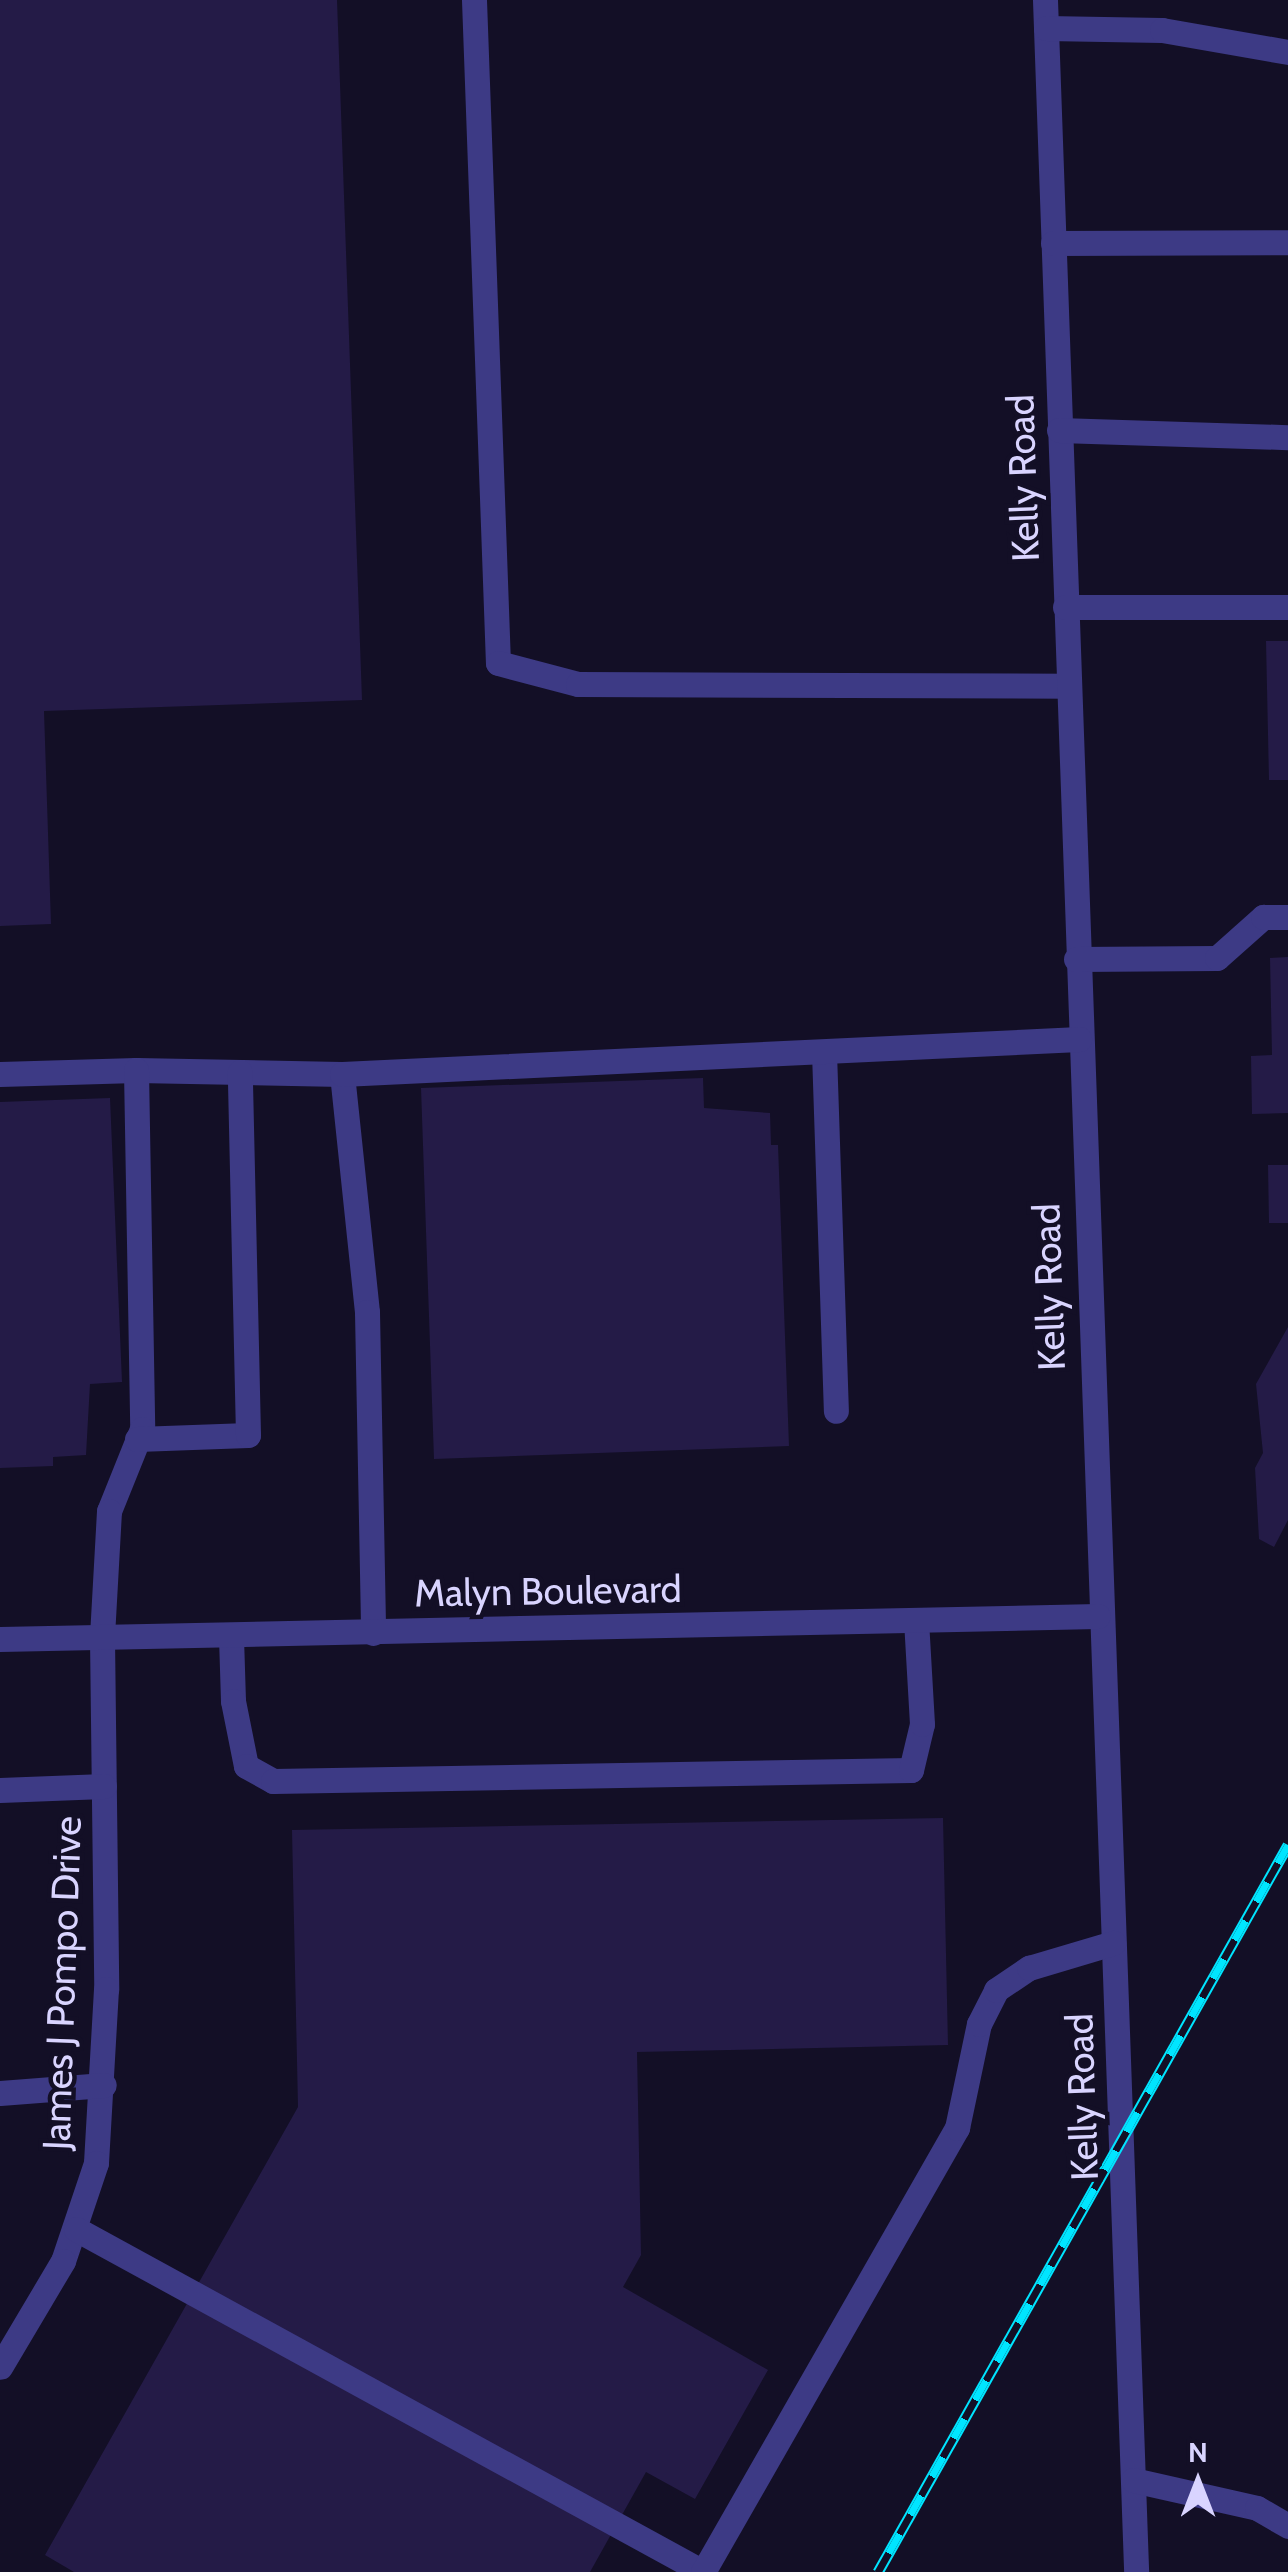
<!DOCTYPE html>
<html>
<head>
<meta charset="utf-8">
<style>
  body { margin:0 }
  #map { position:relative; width:1288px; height:2572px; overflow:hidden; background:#130f26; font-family:Cabin,sans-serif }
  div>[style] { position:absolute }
  .building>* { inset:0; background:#241b47 }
  .minor>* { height:25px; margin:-12.5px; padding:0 12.5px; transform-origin:12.5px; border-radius:12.5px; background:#3d3a85 }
  .rail>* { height:11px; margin-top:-5.5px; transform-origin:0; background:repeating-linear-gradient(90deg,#130f26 0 22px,#00e5ff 0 44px); box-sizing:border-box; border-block:2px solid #00e5ff }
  span { translate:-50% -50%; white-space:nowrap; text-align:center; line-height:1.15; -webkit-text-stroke:9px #130f26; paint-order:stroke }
  .street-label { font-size:38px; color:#d9d4ff }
  .north { position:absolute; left:1148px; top:2432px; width:100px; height:100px; -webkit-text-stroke:8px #130f26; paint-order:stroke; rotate:0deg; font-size:28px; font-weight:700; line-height:40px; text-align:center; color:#d9d4ff }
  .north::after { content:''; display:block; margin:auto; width:35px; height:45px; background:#d9d4ff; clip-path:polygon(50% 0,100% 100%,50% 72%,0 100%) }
</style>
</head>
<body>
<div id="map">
  <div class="building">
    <div style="clip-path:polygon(0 0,337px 0,362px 700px,44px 711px,51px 924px,0 926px)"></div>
    <div style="clip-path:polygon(1266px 641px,1288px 641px,1288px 780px,1269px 780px)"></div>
    <div style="clip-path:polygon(1288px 957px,1288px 1113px,1252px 1114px,1251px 1056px,1272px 1055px,1270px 958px)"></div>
    <div style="clip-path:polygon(703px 1078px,704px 1108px,770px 1113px,771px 1145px,778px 1145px,789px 1446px,434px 1459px,421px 1088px)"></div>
    <div style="clip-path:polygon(110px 1098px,122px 1382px,90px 1384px,86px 1455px,53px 1457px,53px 1466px,0 1468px,0 1102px)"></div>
    <div style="clip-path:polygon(1268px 1165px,1288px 1165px,1288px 1223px,1269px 1223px)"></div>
    <div style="clip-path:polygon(1288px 1327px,1288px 1520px,1274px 1547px,1259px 1539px,1255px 1468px,1263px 1453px,1256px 1384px)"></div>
    <div style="clip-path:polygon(943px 1818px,948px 2045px,637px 2052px,641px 2255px,623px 2287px,768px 2370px,695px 2499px,646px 2472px,590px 2572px,74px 2572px,45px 2555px,298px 2107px,292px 1830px)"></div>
  </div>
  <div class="minor">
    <div style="left:474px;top:0;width:663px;rotate:87.93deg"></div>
    <div style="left:498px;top:663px;width:83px;rotate:14.7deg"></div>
    <div style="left:578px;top:684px;width:490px;rotate:0.2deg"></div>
    <div style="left:1045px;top:0;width:2574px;rotate:87.97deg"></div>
    <div style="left:1046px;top:28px;width:116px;rotate:1deg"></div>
    <div style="left:1162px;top:30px;width:128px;rotate:9.9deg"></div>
    <div style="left:1053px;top:243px;width:235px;rotate:-0.2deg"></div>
    <div style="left:1059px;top:430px;width:229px;rotate:1.8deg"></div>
    <div style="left:1065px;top:607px;width:223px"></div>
    <div style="left:1076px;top:959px;width:141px;rotate:-0.4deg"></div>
    <div style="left:1217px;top:958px;width:62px;rotate:-41.7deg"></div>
    <div style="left:1263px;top:917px;width:25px"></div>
    <div style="left:824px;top:1052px;width:359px;rotate:88.1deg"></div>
    <div style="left:136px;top:1070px;width:206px;rotate:1.1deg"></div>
    <div style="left:342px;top:1074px;width:239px;rotate:84deg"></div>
    <div style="left:367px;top:1312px;width:321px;rotate:88.9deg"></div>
    <div style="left:0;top:1074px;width:136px;rotate:-1.7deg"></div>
    <div style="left:136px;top:1070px;width:359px;rotate:89deg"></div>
    <div style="left:142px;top:1429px;width:88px;rotate:111.9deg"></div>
    <div style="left:109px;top:1511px;width:127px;rotate:93.2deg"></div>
    <div style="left:102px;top:1638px;width:351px;rotate:89.3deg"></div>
    <div style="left:106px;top:1989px;width:174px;rotate:93.3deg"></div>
    <div style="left:96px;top:2163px;width:103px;rotate:108.6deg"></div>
    <div style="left:63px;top:2261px;width:123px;rotate:120.7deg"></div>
    <div style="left:342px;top:1074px;width:738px;rotate:-2.72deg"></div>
    <div style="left:137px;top:1439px;width:111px;rotate:-2.1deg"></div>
    <div style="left:248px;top:1435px;width:363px;rotate:-91.3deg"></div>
    <div style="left:231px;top:1637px;width:64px;rotate:88.2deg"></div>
    <div style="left:233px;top:1701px;width:66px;rotate:78.7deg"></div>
    <div style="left:246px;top:1766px;width:31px;rotate:29deg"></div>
    <div style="left:273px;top:1781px;width:638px;rotate:-0.99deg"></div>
    <div style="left:911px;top:1770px;width:47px;rotate:-76.6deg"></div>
    <div style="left:922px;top:1724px;width:104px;rotate:-93.3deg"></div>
    <div style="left:0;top:1639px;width:1098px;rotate:-1.2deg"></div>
    <div style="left:0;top:1790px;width:104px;rotate:-2.2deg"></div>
    <div style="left:0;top:2093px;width:104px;rotate:-4.4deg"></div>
    <div style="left:76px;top:2229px;width:715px;rotate:28.68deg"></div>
    <div style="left:1133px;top:2480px;width:127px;rotate:12.7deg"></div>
    <div style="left:1257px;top:2508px;width:36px;rotate:30deg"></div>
    <div style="left:703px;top:2572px;width:512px;rotate:-60.23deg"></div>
    <div style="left:957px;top:2128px;width:106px;rotate:-78.1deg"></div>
    <div style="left:979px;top:2024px;width:38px;rotate:-63deg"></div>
    <div style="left:996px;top:1990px;width:40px;rotate:-34deg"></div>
    <div style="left:1029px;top:1968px;width:88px;rotate:-16.6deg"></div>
  </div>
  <div class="rail">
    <div style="left:878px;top:2572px;width:835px;rotate:-60.58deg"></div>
  </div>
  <div class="street-label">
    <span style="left:1023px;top:478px;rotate:-92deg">Kelly Road</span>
    <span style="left:1049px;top:1287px;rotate:-92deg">Kelly Road</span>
    <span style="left:548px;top:1591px;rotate:-1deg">Malyn Boulevard</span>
    <span style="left:62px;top:1983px;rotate:-88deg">James J Pompo Drive</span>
    <span style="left:1082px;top:2097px;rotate:-92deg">Kelly Road</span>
  </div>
  <div class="north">N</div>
</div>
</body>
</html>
